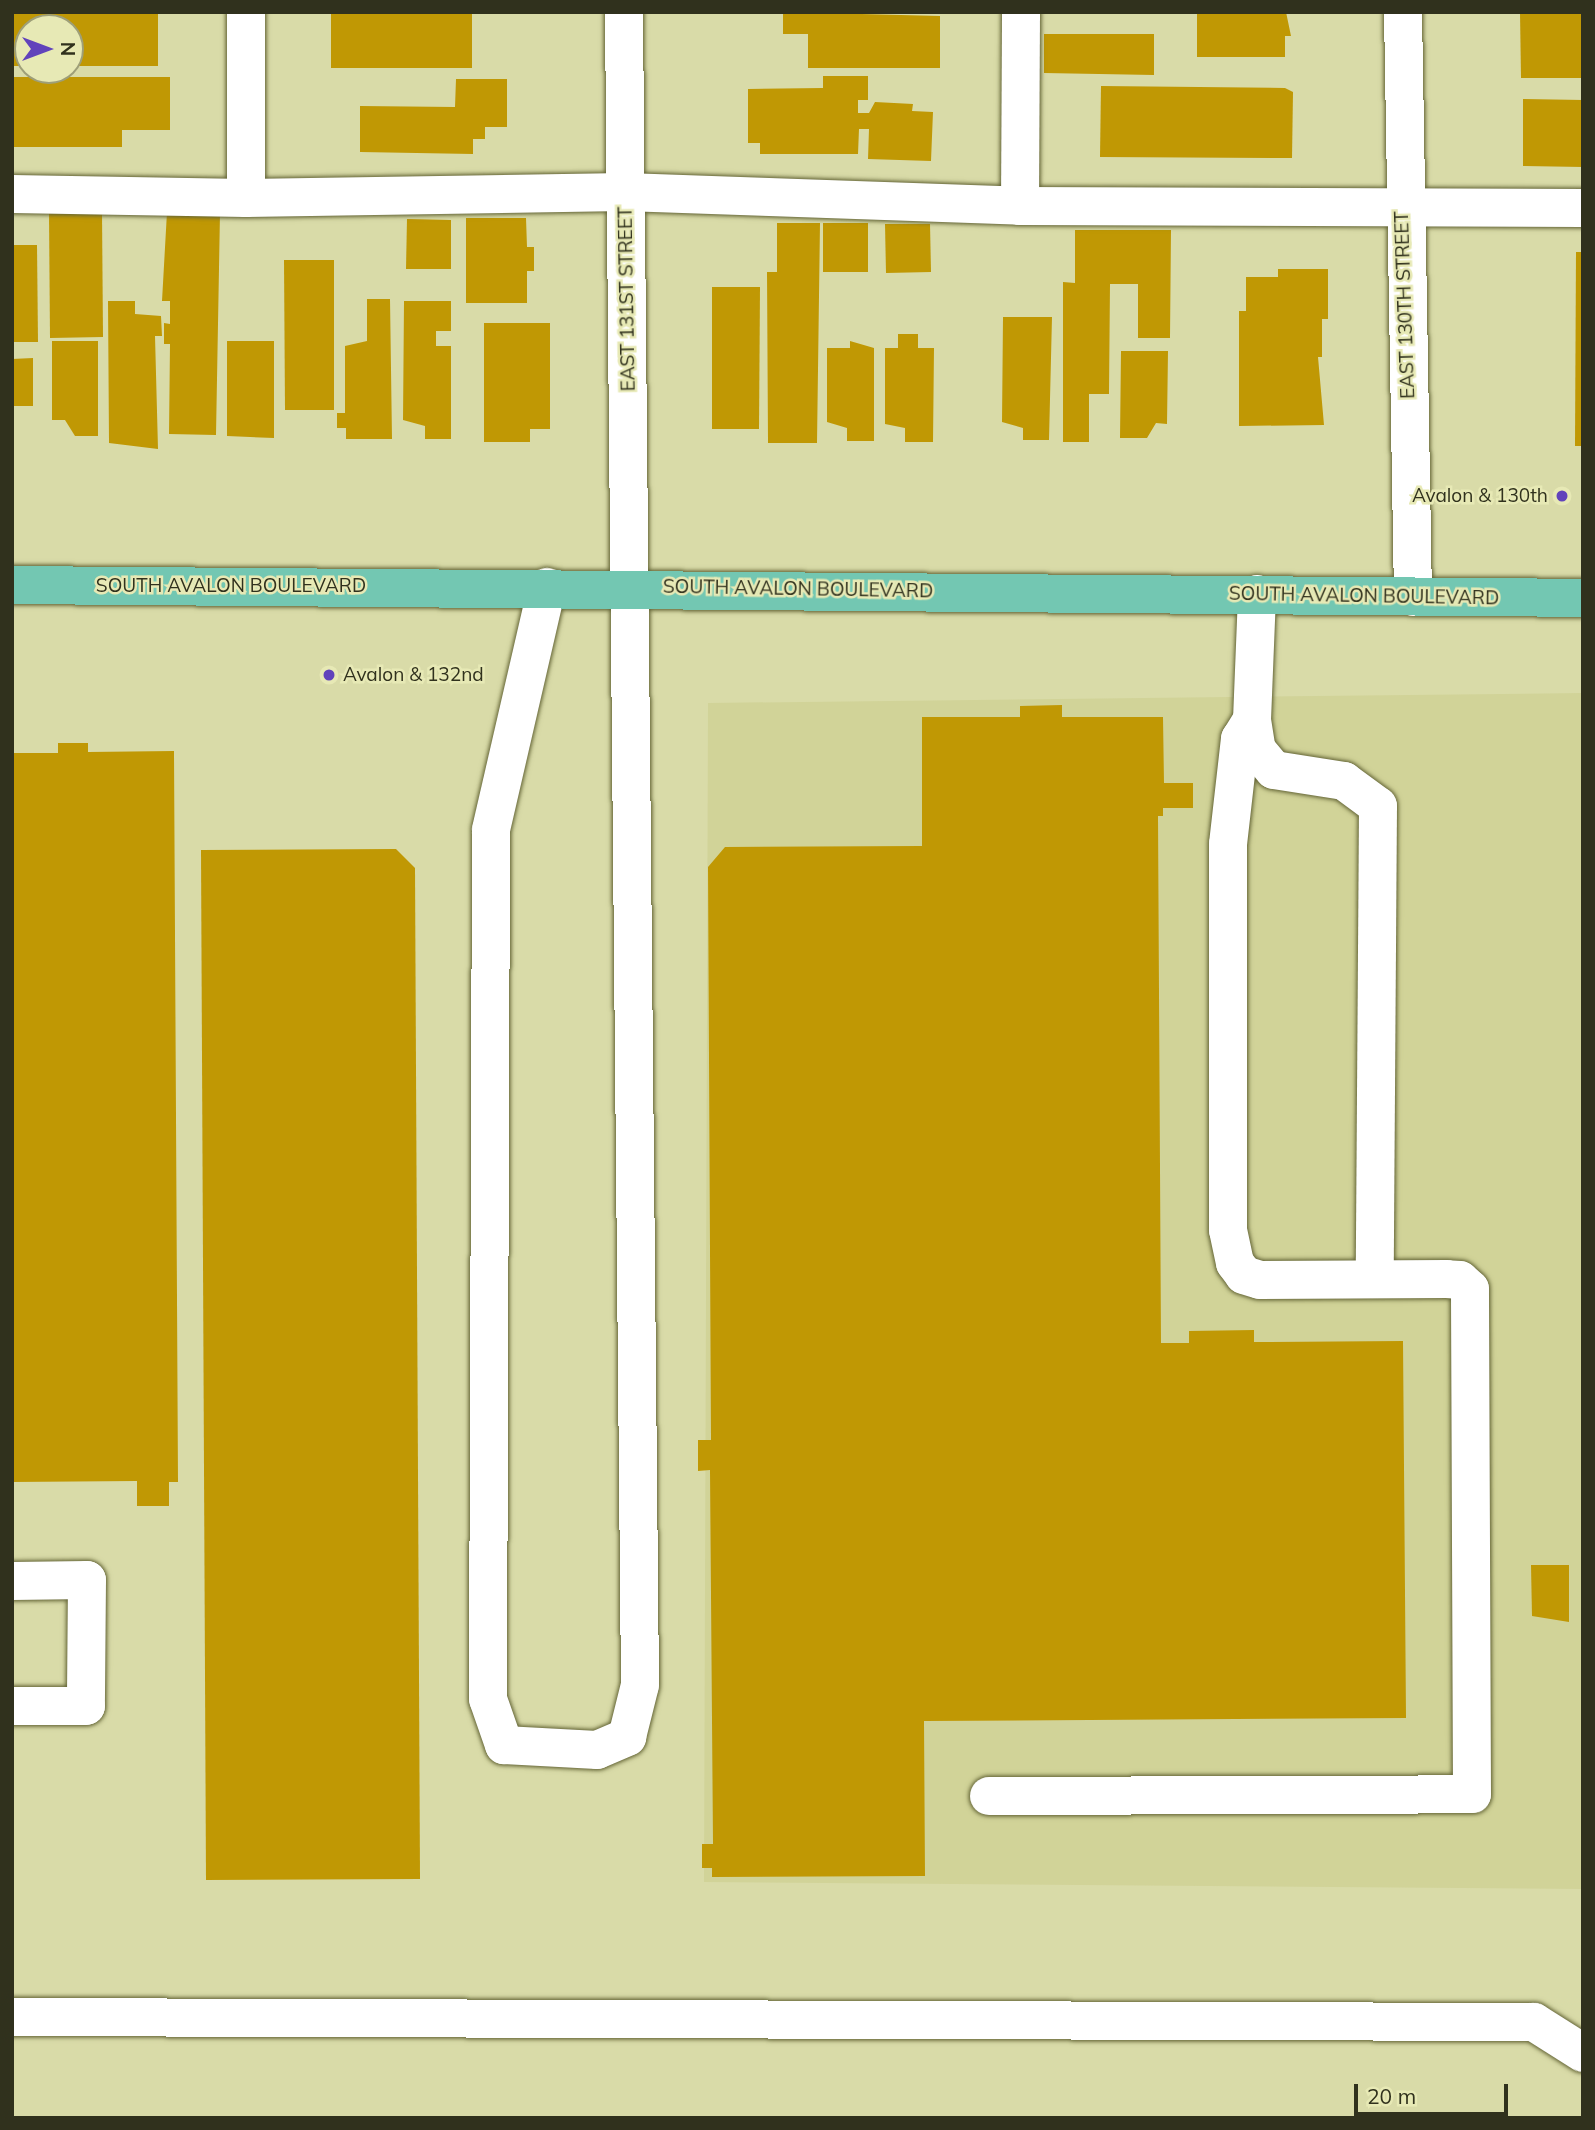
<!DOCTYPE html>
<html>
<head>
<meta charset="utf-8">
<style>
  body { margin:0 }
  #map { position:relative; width:1595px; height:2130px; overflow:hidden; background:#d9dba8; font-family:Mulish,sans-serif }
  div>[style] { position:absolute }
  .built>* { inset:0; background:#d1d398 }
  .building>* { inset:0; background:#c09804 }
  .roads { filter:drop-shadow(0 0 2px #646536) drop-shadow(0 0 2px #646536) }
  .minor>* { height:38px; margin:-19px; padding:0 19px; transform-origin:19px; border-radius:19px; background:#fff }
  .major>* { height:38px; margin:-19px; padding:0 19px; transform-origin:19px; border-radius:19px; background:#73c7b2 }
  .dots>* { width:19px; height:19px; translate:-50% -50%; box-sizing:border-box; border:4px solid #e7e9b5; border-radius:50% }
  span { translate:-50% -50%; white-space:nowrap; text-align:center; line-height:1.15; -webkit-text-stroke:5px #e7e9b5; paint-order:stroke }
  .street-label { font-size:19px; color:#30311d }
  .poi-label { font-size:19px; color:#30311d }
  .right { translate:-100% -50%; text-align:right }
  .left { translate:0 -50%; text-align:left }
  .frame { position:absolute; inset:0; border:14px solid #30311d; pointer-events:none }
  .north { position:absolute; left:14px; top:14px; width:70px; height:70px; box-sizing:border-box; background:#e7e9b5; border:2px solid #9e9f78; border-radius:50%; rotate:90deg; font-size:19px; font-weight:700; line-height:28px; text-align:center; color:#30311d }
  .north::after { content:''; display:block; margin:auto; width:24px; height:32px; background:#6143bb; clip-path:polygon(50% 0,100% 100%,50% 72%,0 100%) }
  .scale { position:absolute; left:1354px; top:2084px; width:154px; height:32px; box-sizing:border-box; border:4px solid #30311d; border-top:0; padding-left:9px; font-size:21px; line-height:24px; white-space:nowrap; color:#30311d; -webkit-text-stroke:5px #e7e9b5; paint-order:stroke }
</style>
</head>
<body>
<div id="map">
  <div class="built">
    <div style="clip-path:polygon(1583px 693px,1583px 1889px,704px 1882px,708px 703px)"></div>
  </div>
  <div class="building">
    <div style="clip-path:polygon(12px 12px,158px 12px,158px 66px,70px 66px,70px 28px,28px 28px,28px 66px,12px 66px)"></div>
    <div style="clip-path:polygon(331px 12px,472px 12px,472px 68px,331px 68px)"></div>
    <div style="clip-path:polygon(783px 12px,940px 16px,940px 68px,808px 68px,808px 34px,783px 34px)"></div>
    <div style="clip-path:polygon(1197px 12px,1286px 12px,1291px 36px,1285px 36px,1285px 57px,1197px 57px)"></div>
    <div style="clip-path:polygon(1520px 12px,1583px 12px,1583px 78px,1521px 78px)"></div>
    <div style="clip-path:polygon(1044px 34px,1154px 34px,1154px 75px,1044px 73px)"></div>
    <div style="clip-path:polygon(823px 76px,868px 76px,868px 100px,858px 100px,858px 113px,869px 113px,875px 102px,913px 104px,912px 111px,933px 112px,931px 161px,868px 159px,869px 129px,859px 129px,858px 154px,760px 154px,760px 143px,748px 143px,748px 89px,823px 88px)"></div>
    <div style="clip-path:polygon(12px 77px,170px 77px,170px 130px,122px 130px,122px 147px,12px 147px)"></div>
    <div style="clip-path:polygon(456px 79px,507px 79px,507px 127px,485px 127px,485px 139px,473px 139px,473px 154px,360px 152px,360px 106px,455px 107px)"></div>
    <div style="clip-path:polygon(1101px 86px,1285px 88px,1293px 92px,1292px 158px,1100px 157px)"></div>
    <div style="clip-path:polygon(1523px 99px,1583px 100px,1583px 167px,1523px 166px)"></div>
    <div style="clip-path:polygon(167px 212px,220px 213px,216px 435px,169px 434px,170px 344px,164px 344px,164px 323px,170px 324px,170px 301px,162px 301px)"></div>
    <div style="clip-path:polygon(49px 213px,102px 213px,103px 337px,50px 338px)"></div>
    <div style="clip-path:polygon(466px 218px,526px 218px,527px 247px,534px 247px,534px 271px,527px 271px,527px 303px,466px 303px)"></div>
    <div style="clip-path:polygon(407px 219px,451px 220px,451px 269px,406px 269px)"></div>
    <div style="clip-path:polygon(777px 223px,820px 223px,817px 443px,768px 443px,767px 272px,777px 272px)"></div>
    <div style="clip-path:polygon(823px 223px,868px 223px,868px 272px,823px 272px)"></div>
    <div style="clip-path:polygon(885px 224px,930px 224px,931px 272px,886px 273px)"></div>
    <div style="clip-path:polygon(1075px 230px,1171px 230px,1170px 338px,1138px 338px,1138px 284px,1110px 284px,1109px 394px,1089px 394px,1089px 442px,1063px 442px,1063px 282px,1075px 283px)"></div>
    <div style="clip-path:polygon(12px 245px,37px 245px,38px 342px,12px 342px)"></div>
    <div style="clip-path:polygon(1576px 252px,1583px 252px,1583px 446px,1575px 446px)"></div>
    <div style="clip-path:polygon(284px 260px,334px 260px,334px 410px,285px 410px)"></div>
    <div style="clip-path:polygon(1278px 269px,1328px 269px,1328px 319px,1322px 319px,1322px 357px,1318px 357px,1324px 425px,1239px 426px,1239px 311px,1246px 311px,1246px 277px,1278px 277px)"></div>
    <div style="clip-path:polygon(712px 287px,760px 287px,759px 429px,712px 429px)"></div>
    <div style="clip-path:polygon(367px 299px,390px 299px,392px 439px,346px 439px,346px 428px,337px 428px,337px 413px,345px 413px,345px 346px,367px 341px)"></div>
    <div style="clip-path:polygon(108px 301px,135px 301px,135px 314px,161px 316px,162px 336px,155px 336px,158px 449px,109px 443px)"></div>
    <div style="clip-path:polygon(404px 301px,451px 301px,451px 331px,436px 331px,436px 346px,451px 346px,451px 439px,425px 439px,425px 426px,403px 420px)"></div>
    <div style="clip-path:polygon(1003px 317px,1052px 317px,1049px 440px,1023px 440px,1023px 428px,1002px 422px)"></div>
    <div style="clip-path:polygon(484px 323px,550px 323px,550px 429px,530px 429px,530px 442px,484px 442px)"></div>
    <div style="clip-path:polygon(898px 334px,918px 334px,918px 348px,934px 348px,933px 442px,905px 442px,905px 428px,885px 424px,885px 348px,898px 348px)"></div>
    <div style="clip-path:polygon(52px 341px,98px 341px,98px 436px,75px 436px,65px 420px,52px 420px)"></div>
    <div style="clip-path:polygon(227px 341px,274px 341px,274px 438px,227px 436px)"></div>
    <div style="clip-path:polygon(850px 341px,874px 348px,874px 441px,847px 441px,847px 428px,827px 422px,827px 348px,850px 348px)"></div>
    <div style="clip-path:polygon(1121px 351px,1168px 351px,1167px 424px,1156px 423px,1147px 438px,1120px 438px)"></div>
    <div style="clip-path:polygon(33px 358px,33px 406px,12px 406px,12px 359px)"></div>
    <div style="clip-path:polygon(1062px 705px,1062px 717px,1163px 717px,1164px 783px,1193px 783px,1193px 808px,1163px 808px,1163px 816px,1158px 816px,1161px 1343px,1189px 1343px,1189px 1331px,1254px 1330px,1254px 1342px,1403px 1341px,1406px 1718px,924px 1721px,925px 1876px,712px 1877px,712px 1868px,702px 1868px,702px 1844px,713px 1844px,710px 1470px,698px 1471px,698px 1440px,711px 1440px,708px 867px,725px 847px,922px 846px,922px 717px,1020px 717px,1020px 706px)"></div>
    <div style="clip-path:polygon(58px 743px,88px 743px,88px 752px,174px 751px,178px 1482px,169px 1482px,169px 1506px,137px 1506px,137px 1481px,12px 1482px,12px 753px,58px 753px)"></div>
    <div style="clip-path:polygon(396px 849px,415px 868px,420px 1879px,206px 1880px,201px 850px)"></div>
    <div style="clip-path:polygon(1531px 1565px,1569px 1565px,1569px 1622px,1532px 1616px)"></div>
  </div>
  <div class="roads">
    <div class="minor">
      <div style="left:246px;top:12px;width:186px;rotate:90deg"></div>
      <div style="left:1403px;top:12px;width:585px;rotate:89.02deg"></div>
      <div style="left:12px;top:194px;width:234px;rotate:1deg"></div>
      <div style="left:246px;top:198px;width:379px;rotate:-0.9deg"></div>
      <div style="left:625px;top:192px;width:395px;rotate:2deg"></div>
      <div style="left:1020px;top:206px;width:563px;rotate:0.2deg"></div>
      <div style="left:1020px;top:206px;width:194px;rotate:-89.7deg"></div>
      <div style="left:547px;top:587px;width:249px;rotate:103deg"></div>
      <div style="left:491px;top:830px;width:869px;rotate:90.2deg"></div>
      <div style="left:488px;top:1699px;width:49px;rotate:70.8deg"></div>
      <div style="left:504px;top:1745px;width:93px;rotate:3.1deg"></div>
      <div style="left:597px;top:1750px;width:33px;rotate:-23deg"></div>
      <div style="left:627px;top:1737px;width:54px;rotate:-76deg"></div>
      <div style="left:640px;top:1685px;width:1673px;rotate:-90.55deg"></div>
      <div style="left:1252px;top:720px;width:30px;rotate:81deg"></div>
      <div style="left:1257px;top:750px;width:26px;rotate:50deg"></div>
      <div style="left:1274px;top:770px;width:71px;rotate:8.9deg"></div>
      <div style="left:1344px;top:781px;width:42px;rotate:36.3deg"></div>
      <div style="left:1378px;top:806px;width:473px;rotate:90.4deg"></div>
      <div style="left:12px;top:1581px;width:75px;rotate:-0.8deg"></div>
      <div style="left:87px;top:1580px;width:126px;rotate:90.5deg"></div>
      <div style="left:86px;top:1706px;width:74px;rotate:180deg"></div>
      <div style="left:989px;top:1796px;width:483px;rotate:-0.2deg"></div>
      <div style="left:1472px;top:1794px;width:505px;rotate:-90.23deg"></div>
      <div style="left:1470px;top:1289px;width:13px;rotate:-138deg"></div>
      <div style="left:1460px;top:1280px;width:13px;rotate:-176deg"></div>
      <div style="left:1447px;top:1279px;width:187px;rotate:179.7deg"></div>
      <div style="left:1260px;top:1280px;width:17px;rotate:-163deg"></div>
      <div style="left:1244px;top:1275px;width:15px;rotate:-127deg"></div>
      <div style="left:1235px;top:1263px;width:34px;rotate:-102deg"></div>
      <div style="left:1228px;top:1230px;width:386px;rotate:-90deg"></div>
      <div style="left:1228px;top:844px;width:106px;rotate:-83.5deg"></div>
      <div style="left:1240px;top:739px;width:22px;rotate:-58deg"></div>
      <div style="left:1252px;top:720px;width:126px;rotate:-87.7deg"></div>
      <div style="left:12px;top:2017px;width:1522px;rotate:0.19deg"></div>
      <div style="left:1534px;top:2022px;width:58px;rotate:32.3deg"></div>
    </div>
    <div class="major">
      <div style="left:12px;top:585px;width:1571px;rotate:0.47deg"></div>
    </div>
  </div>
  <div class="dots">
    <div style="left:1562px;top:496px;background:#6143bb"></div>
    <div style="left:329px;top:675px;background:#6143bb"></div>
  </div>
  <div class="street-label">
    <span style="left:627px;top:299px;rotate:-91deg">EAST 131ST STREET</span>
    <span style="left:1405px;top:305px;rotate:-92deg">EAST 130TH STREET</span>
    <span style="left:231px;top:586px">SOUTH AVALON BOULEVARD</span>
    <span style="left:798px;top:589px;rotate:1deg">SOUTH AVALON BOULEVARD</span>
    <span style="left:1364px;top:596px;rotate:1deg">SOUTH AVALON BOULEVARD</span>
  </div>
  <div class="poi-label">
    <span class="right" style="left:1548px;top:496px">Avalon &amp; 130th</span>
    <span class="left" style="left:343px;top:675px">Avalon &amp; 132nd</span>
  </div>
  <div class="frame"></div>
  <div class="north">N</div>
  <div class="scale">20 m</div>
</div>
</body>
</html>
